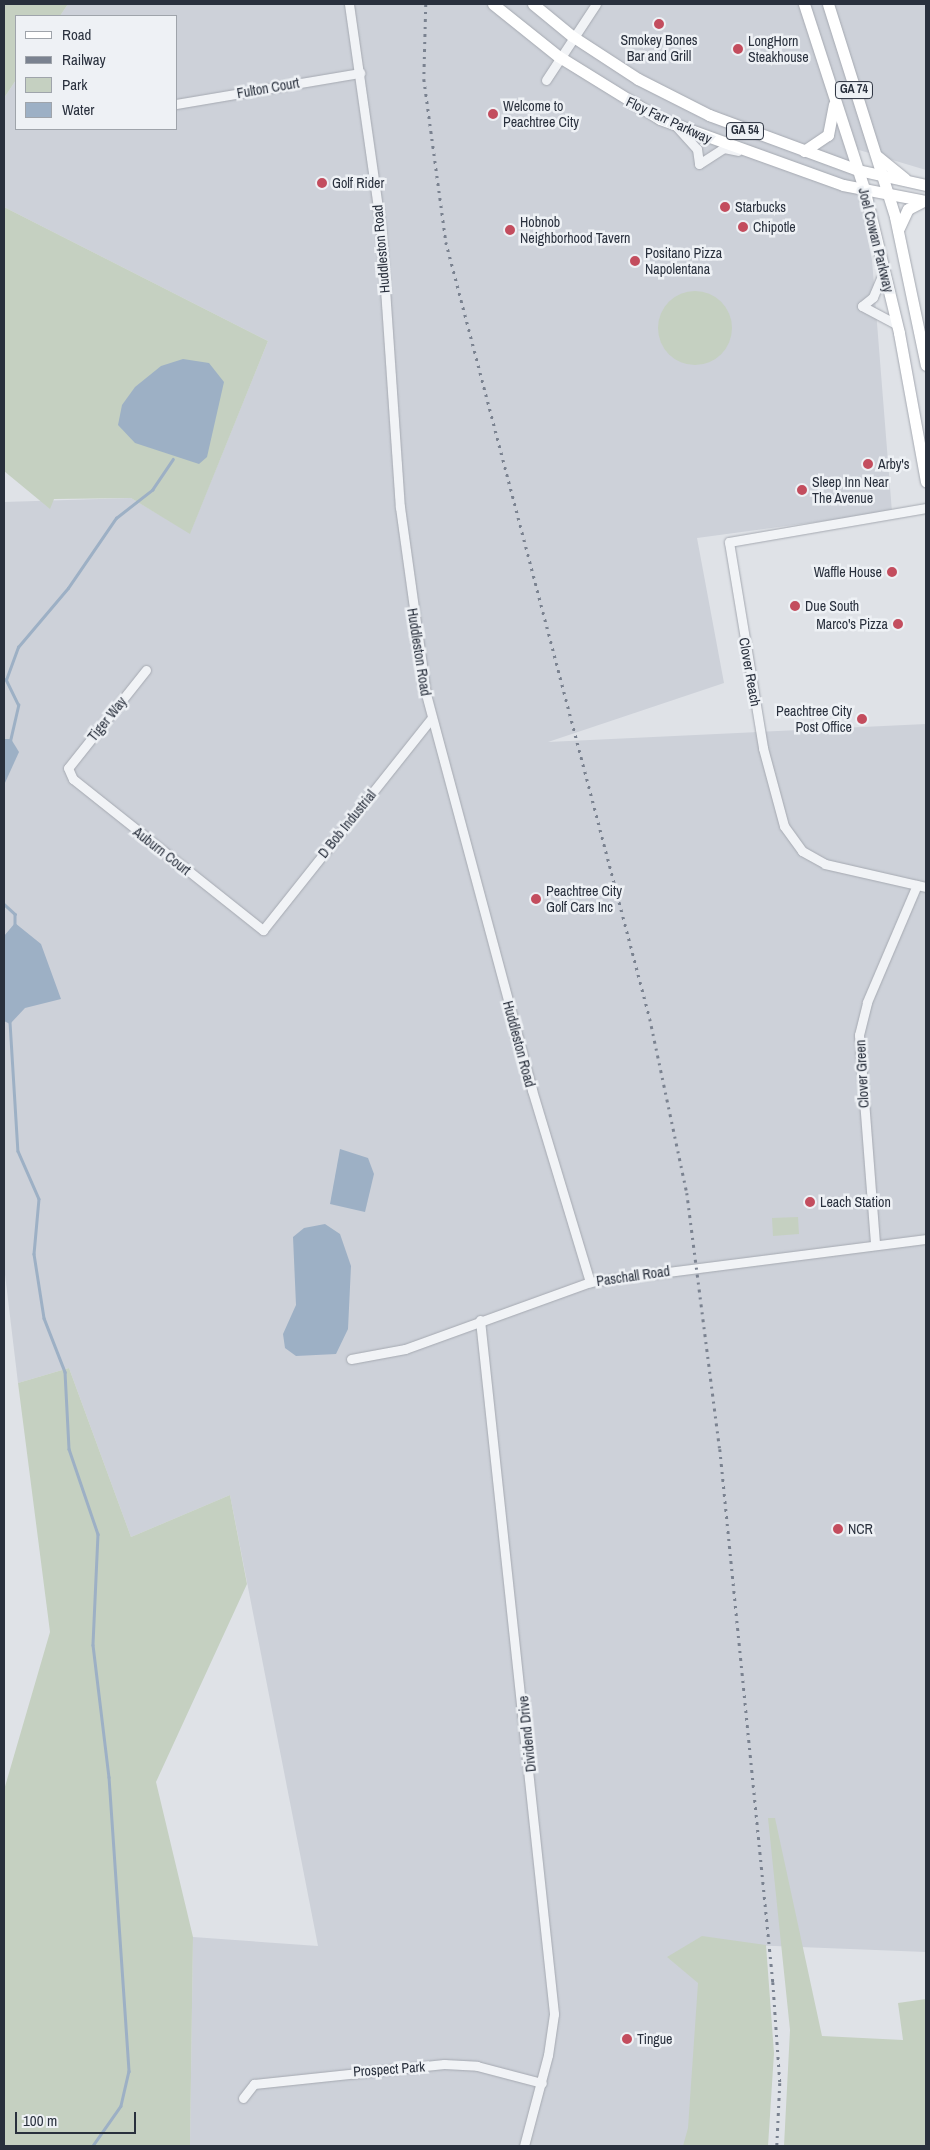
<!DOCTYPE html>
<html>
<head>
<meta charset="utf-8">
<style>
  body { margin:0 }
  #map { position:relative; width:930px; height:2150px; overflow:hidden; background:#dfe2e7; font-family:"Archivo Narrow",sans-serif }
  div>[style] { position:absolute }
  .built>* { inset:0; background:#cdd1d9 }
  .green>* { inset:0; background:#c5d0c1 }
  .round { border-radius:50% }
  .water>* { inset:0; background:#9db0c5 }
  .stream>* { height:2.5px; margin:-1.25px; padding:0 1.25px; transform-origin:1.25px; border-radius:1.25px; background:#9db0c5 }
  .roads { filter:drop-shadow(0 0 1px #a5a9b1) drop-shadow(0 0 1px #a5a9b1) }
  .minor>* { height:9px; margin:-4.5px; padding:0 4.5px; transform-origin:4.5px; border-radius:4.5px; background:#f1f3f6 }
  .major>* { height:11px; margin:-5.5px; padding:0 5.5px; transform-origin:5.5px; border-radius:5.5px; background:#fff }
  .rail>* { height:2.5px; margin-top:-1.25px; transform-origin:0; background:repeating-linear-gradient(90deg,#7a8290 0 2.5px,transparent 0 7.5px) }
  .dots>* { width:14px; height:14px; translate:-50% -50%; box-sizing:border-box; border:2px solid #eef1f5; border-radius:50% }
  span { translate:-50% -50%; white-space:nowrap; text-align:center; line-height:1.15; -webkit-text-stroke:5px #eef1f5; paint-order:stroke }
  .shield-label span { padding:1px 4px; background:#eef1f5; border:1px solid; border-radius:4px; -webkit-text-stroke-width:0 }
  .shield-label { font-size:12px; color:#29303d; font-weight:700 }
  .poi-label { font-size:14px; color:#29303d }
  .left { translate:0 -50%; text-align:left }
  .right { translate:-100% -50%; text-align:right }
  .street-label { font-size:14px; color:#29303d }
  .frame { position:absolute; inset:0; border:5px solid #29303d; pointer-events:none }
  .legend { position:absolute; left:15px; top:15px; width:162px; height:115px; box-sizing:border-box; background:#eef1f5; border:1px solid #9fa4ab; margin:0; padding:6px 9px; list-style:none; font-size:15px; color:#29303d }
  .legend li { display:flex; align-items:center; gap:10px; height:25px }
  .legend b { width:25px; border:1px solid #9fa4ab }
  .scale { position:absolute; left:15px; top:2112px; width:121px; height:22px; box-sizing:border-box; border:2px solid #29303d; border-top:0; padding-left:6px; font-size:15px; line-height:18px; white-space:nowrap; color:#29303d; -webkit-text-stroke:4px #eef1f5; paint-order:stroke }
</style>
</head>
<body>
<div id="map">
  <div class="built">
    <div style="clip-path:polygon(68px 4px,926px 4px,926px 170px,849px 147px,872px 260px,892px 512px,697px 538px,724px 683px,548px 742px,926px 724px,926px 1952px,702px 1943px,691px 2146px,190px 2146px,193px 1937px,318px 1946px,230px 1495px,131px 1537px,69px 1368px,18px 1383px,4px 1266px,4px 502px,131px 498px,190px 533px,268px 341px,4px 207px,4px 98px,16px 80px,16px 129px,176px 129px,176px 16px,60px 16px)"></div>
  </div>
  <div class="green">
    <div style="clip-path:polygon(4px 4px,68px 4px,60px 16px,16px 16px,16px 80px,4px 98px)"></div>
    <div style="clip-path:polygon(4px 207px,268px 341px,190px 534px,131px 498px,54px 499px,50px 509px,4px 471px)"></div>
    <div class="round" style="left:658px;top:291px;width:74px;height:74px"></div>
    <div style="clip-path:polygon(798px 1217px,799px 1234px,773px 1236px,772px 1218px)"></div>
    <div style="clip-path:polygon(69px 1368px,131px 1537px,230px 1495px,247px 1584px,156px 1782px,193px 1937px,190px 2146px,4px 2146px,4px 1790px,50px 1632px,18px 1383px)"></div>
    <div style="clip-path:polygon(768px 1818px,775px 1818px,822px 2036px,903px 2040px,898px 2003px,926px 1999px,926px 2146px,784px 2146px,790px 2030px)"></div>
    <div style="clip-path:polygon(702px 1936px,766px 1945px,774px 2053px,768px 2146px,683px 2146px,688px 2128px,698px 1983px,667px 1957px)"></div>
  </div>
  <div class="water">
    <div style="clip-path:polygon(183px 359px,209px 363px,224px 382px,207px 457px,199px 464px,135px 443px,118px 425px,122px 405px,135px 387px,161px 366px)"></div>
    <div style="clip-path:polygon(4px 739px,11px 739px,19px 752px,4px 785px)"></div>
    <div style="clip-path:polygon(15px 923px,41px 944px,61px 999px,25px 1008px,10px 1024px,4px 1021px,4px 936px)"></div>
    <div style="clip-path:polygon(340px 1149px,368px 1158px,374px 1174px,365px 1212px,330px 1204px)"></div>
    <div style="clip-path:polygon(325px 1224px,340px 1234px,351px 1266px,348px 1329px,336px 1354px,296px 1356px,285px 1348px,283px 1334px,296px 1305px,293px 1237px,304px 1228px)"></div>
  </div>
  <div class="stream">
    <div style="left:10px;top:741px;width:37px;rotate:-77deg"></div>
    <div style="left:18px;top:705px;width:28px;rotate:-116deg"></div>
    <div style="left:6px;top:680px;width:35px;rotate:-70deg"></div>
    <div style="left:18px;top:647px;width:77px;rotate:-49.7deg"></div>
    <div style="left:68px;top:588px;width:85px;rotate:-55.6deg"></div>
    <div style="left:116px;top:518px;width:46px;rotate:-37.9deg"></div>
    <div style="left:152px;top:490px;width:37px;rotate:-56deg"></div>
    <div style="left:4px;top:904px;width:15px;rotate:42deg"></div>
    <div style="left:15px;top:914px;width:11px;rotate:90deg"></div>
    <div style="left:10px;top:1022px;width:129px;rotate:86.5deg"></div>
    <div style="left:18px;top:1151px;width:52px;rotate:66.4deg"></div>
    <div style="left:39px;top:1199px;width:55px;rotate:95.2deg"></div>
    <div style="left:34px;top:1254px;width:65px;rotate:81.1deg"></div>
    <div style="left:44px;top:1318px;width:58px;rotate:68.7deg"></div>
    <div style="left:65px;top:1372px;width:77px;rotate:87deg"></div>
    <div style="left:69px;top:1449px;width:90px;rotate:71.2deg"></div>
    <div style="left:98px;top:1534px;width:111px;rotate:92.6deg"></div>
    <div style="left:93px;top:1645px;width:133px;rotate:83.1deg"></div>
    <div style="left:109px;top:1777px;width:295px;rotate:86.1deg"></div>
    <div style="left:129px;top:2071px;width:36px;rotate:103deg"></div>
    <div style="left:121px;top:2106px;width:49px;rotate:125deg"></div>
  </div>
  <div class="roads">
    <div class="minor">
      <div style="left:349px;top:4px;width:228px;rotate:81.9deg"></div>
      <div style="left:381px;top:230px;width:278px;rotate:86.1deg"></div>
      <div style="left:400px;top:507px;width:189px;rotate:82.1deg"></div>
      <div style="left:426px;top:694px;width:410px;rotate:75deg"></div>
      <div style="left:532px;top:1090px;width:201px;rotate:73.2deg"></div>
      <div style="left:546px;top:80px;width:91px;rotate:-56.7deg"></div>
      <div style="left:176px;top:104px;width:187px;rotate:-9.6deg"></div>
      <div style="left:677px;top:127px;width:30px;rotate:48deg"></div>
      <div style="left:697px;top:149px;width:15px;rotate:82deg"></div>
      <div style="left:699px;top:164px;width:30px;rotate:-33deg"></div>
      <div style="left:724px;top:148px;width:14px;rotate:12deg"></div>
      <div style="left:862px;top:306px;width:14px;rotate:-39deg"></div>
      <div style="left:873px;top:297px;width:28px;rotate:-67deg"></div>
      <div style="left:862px;top:306px;width:40px;rotate:28deg"></div>
      <div style="left:926px;top:508px;width:200px;rotate:170.2deg"></div>
      <div style="left:729px;top:542px;width:209px;rotate:80.6deg"></div>
      <div style="left:763px;top:748px;width:81px;rotate:74.9deg"></div>
      <div style="left:784px;top:826px;width:31px;rotate:54deg"></div>
      <div style="left:802px;top:851px;width:26px;rotate:29deg"></div>
      <div style="left:825px;top:864px;width:104px;rotate:12.8deg"></div>
      <div style="left:146px;top:670px;width:125px;rotate:128.5deg"></div>
      <div style="left:68px;top:768px;width:12px;rotate:66deg"></div>
      <div style="left:73px;top:779px;width:243px;rotate:38.5deg"></div>
      <div style="left:263px;top:930px;width:270px;rotate:-51.5deg"></div>
      <div style="left:875px;top:1243px;width:209px;rotate:-94.4deg"></div>
      <div style="left:859px;top:1035px;width:34px;rotate:-76deg"></div>
      <div style="left:867px;top:1002px;width:127px;rotate:-66.9deg"></div>
      <div style="left:480px;top:1320px;width:698px;rotate:83.91deg"></div>
      <div style="left:554px;top:2014px;width:41px;rotate:98.3deg"></div>
      <div style="left:548px;top:2055px;width:94px;rotate:104.8deg"></div>
      <div style="left:351px;top:1359px;width:55px;rotate:-10.5deg"></div>
      <div style="left:405px;top:1349px;width:197px;rotate:-19.9deg"></div>
      <div style="left:590px;top:1282px;width:339px;rotate:-7.3deg"></div>
      <div style="left:243px;top:2098px;width:18px;rotate:-52deg"></div>
      <div style="left:254px;top:2084px;width:191px;rotate:-6deg"></div>
      <div style="left:444px;top:2064px;width:33px;rotate:3deg"></div>
      <div style="left:477px;top:2066px;width:67px;rotate:14.7deg"></div>
    </div>
    <div class="major">
      <div style="left:493px;top:4px;width:83px;rotate:38.7deg"></div>
      <div style="left:558px;top:56px;width:120px;rotate:31.7deg"></div>
      <div style="left:660px;top:119px;width:195px;rotate:19.8deg"></div>
      <div style="left:843px;top:185px;width:85px;rotate:10.9deg"></div>
      <div style="left:533px;top:4px;width:50px;rotate:39.4deg"></div>
      <div style="left:572px;top:36px;width:79px;rotate:33.1deg"></div>
      <div style="left:638px;top:79px;width:80px;rotate:26.9deg"></div>
      <div style="left:709px;top:115px;width:159px;rotate:20.3deg"></div>
      <div style="left:858px;top:170px;width:70px;rotate:12.4deg"></div>
      <div style="left:804px;top:4px;width:198px;rotate:72deg"></div>
      <div style="left:865px;top:192px;width:145px;rotate:76.4deg"></div>
      <div style="left:899px;top:333px;width:151px;rotate:79.7deg"></div>
      <div style="left:828px;top:4px;width:223px;rotate:72.5deg"></div>
      <div style="left:895px;top:217px;width:151px;rotate:78.2deg"></div>
      <div style="left:804px;top:151px;width:29px;rotate:-34deg"></div>
      <div style="left:828px;top:135px;width:31px;rotate:-79deg"></div>
      <div style="left:877px;top:156px;width:36px;rotate:39deg"></div>
      <div style="left:898px;top:230px;width:23px;rotate:-65deg"></div>
      <div style="left:908px;top:209px;width:17px;rotate:-28deg"></div>
    </div>
  </div>
  <div class="rail">
    <div style="left:426px;top:4px;width:75px;rotate:91.5deg"></div>
    <div style="left:424px;top:79px;width:164px;rotate:82.3deg"></div>
    <div style="left:446px;top:242px;width:803px;rotate:75.29deg"></div>
    <div style="left:650px;top:1019px;width:178px;rotate:78deg"></div>
    <div style="left:687px;top:1193px;width:258px;rotate:82.7deg"></div>
    <div style="left:720px;top:1449px;width:536px;rotate:84.32deg"></div>
    <div style="left:773px;top:1982px;width:101px;rotate:86deg"></div>
    <div style="left:780px;top:2083px;width:63px;rotate:92.7deg"></div>
  </div>
  <div class="dots">
    <div style="left:659px;top:24px;background:#c34d5e"></div>
    <div style="left:738px;top:49px;background:#c34d5e"></div>
    <div style="left:493px;top:114px;background:#c34d5e"></div>
    <div style="left:322px;top:183px;background:#c34d5e"></div>
    <div style="left:725px;top:207px;background:#c34d5e"></div>
    <div style="left:743px;top:227px;background:#c34d5e"></div>
    <div style="left:510px;top:230px;background:#c34d5e"></div>
    <div style="left:635px;top:261px;background:#c34d5e"></div>
    <div style="left:868px;top:464px;background:#c34d5e"></div>
    <div style="left:802px;top:490px;background:#c34d5e"></div>
    <div style="left:892px;top:572px;background:#c34d5e"></div>
    <div style="left:795px;top:606px;background:#c34d5e"></div>
    <div style="left:898px;top:624px;background:#c34d5e"></div>
    <div style="left:862px;top:719px;background:#c34d5e"></div>
    <div style="left:536px;top:899px;background:#c34d5e"></div>
    <div style="left:810px;top:1202px;background:#c34d5e"></div>
    <div style="left:838px;top:1529px;background:#c34d5e"></div>
    <div style="left:627px;top:2039px;background:#c34d5e"></div>
  </div>
  <div class="shield-label">
    <span style="left:854px;top:90px">GA 74</span>
    <span style="left:745px;top:131px">GA 54</span>
  </div>
  <div class="poi-label">
    <span style="left:659px;top:48px">Smokey Bones<br>Bar and Grill</span>
    <span class="left" style="left:748px;top:49px">LongHorn<br>Steakhouse</span>
    <span class="left" style="left:503px;top:114px">Welcome to<br>Peachtree City</span>
    <span class="left" style="left:332px;top:183px">Golf Rider</span>
    <span class="left" style="left:735px;top:207px">Starbucks</span>
    <span class="left" style="left:520px;top:230px">Hobnob<br>Neighborhood Tavern</span>
    <span class="left" style="left:753px;top:227px">Chipotle</span>
    <span class="left" style="left:645px;top:261px">Positano Pizza<br>Napolentana</span>
    <span class="left" style="left:878px;top:464px">Arby's</span>
    <span class="left" style="left:812px;top:490px">Sleep Inn Near<br>The Avenue</span>
    <span class="right" style="left:882px;top:572px">Waffle House</span>
    <span class="left" style="left:805px;top:606px">Due South</span>
    <span class="right" style="left:888px;top:624px">Marco's Pizza</span>
    <span class="right" style="left:852px;top:719px">Peachtree City<br>Post Office</span>
    <span class="left" style="left:546px;top:899px">Peachtree City<br>Golf Cars Inc</span>
    <span class="left" style="left:820px;top:1202px">Leach Station</span>
    <span class="left" style="left:848px;top:1529px">NCR</span>
    <span class="left" style="left:637px;top:2039px">Tingue</span>
  </div>
  <div class="street-label">
    <span style="left:268px;top:88px;rotate:-10deg">Fulton Court</span>
    <span style="left:669px;top:120px;rotate:25deg">Floy Farr Parkway</span>
    <span style="left:876px;top:240px;rotate:76deg">Joel Cowan Parkway</span>
    <span style="left:381px;top:249px;rotate:-95deg">Huddleston Road</span>
    <span style="left:419px;top:652px;rotate:81deg">Huddleston Road</span>
    <span style="left:750px;top:672px;rotate:80deg">Clover Reach</span>
    <span style="left:107px;top:719px;rotate:-51deg">Tiger Way</span>
    <span style="left:347px;top:824px;rotate:-51deg">D Bob Industrial</span>
    <span style="left:162px;top:851px;rotate:38deg">Auburn Court</span>
    <span style="left:519px;top:1044px;rotate:75deg">Huddleston Road</span>
    <span style="left:862px;top:1074px;rotate:-93deg">Clover Green</span>
    <span style="left:633px;top:1276px;rotate:-8deg">Paschall Road</span>
    <span style="left:527px;top:1734px;rotate:-96deg">Dividend Drive</span>
    <span style="left:389px;top:2069px;rotate:-4deg">Prospect Park</span>
  </div>
  <div class="frame"></div>
  <ul class="legend">
  <li><b style="height:6px;background:#fff"></b>Road</li>
  <li><b style="height:6px;background:#7a8290"></b>Railway</li>
  <li><b style="height:14px;background:#c5d0c1"></b>Park</li>
  <li><b style="height:14px;background:#9db0c5"></b>Water</li>
  </ul>
  <div class="scale">100 m</div>
</div>
</body>
</html>
